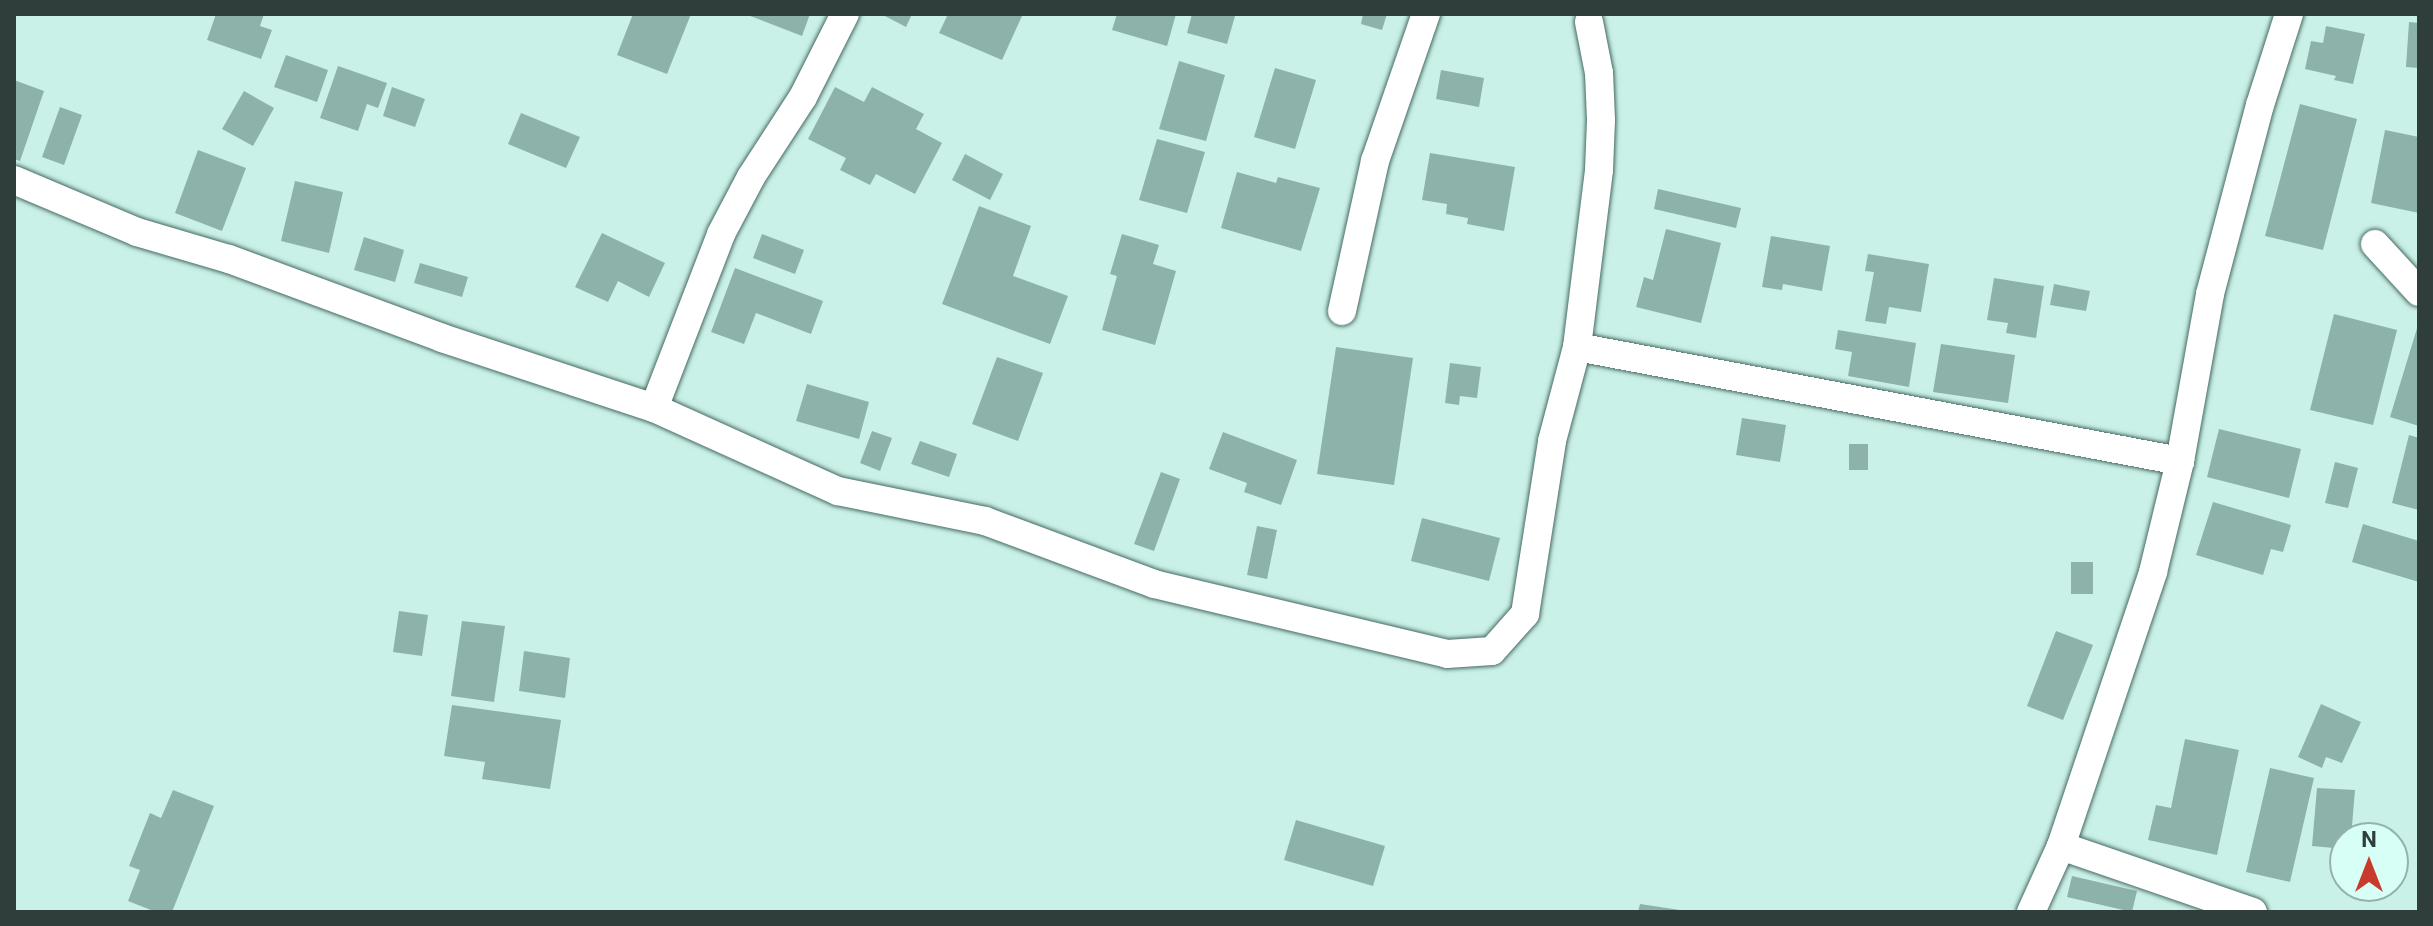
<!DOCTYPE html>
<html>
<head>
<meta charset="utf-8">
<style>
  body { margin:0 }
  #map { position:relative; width:2433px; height:926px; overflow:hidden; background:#caf1e8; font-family:Roboto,sans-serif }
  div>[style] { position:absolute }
  .building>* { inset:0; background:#8db2aa }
  .roads { filter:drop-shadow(0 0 2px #466a62) drop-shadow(0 0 2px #466a62) }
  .minor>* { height:28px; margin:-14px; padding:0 14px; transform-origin:14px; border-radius:14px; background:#fff }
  span { translate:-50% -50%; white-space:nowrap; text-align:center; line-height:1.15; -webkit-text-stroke:8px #d7fff6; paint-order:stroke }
  .frame { position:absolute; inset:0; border:16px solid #2f3e3b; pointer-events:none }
  .north { position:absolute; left:2329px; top:822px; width:80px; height:80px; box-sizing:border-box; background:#d7fff6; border:2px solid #94b2ab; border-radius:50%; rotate:0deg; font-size:22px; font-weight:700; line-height:32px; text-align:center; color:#2f3e3b }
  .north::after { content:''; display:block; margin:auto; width:28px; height:36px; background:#c83b2c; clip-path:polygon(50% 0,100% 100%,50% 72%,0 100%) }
</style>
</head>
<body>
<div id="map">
  <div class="building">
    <div style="clip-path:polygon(216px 14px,264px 14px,260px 26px,272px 30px,261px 59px,207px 40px)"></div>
    <div style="clip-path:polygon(633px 14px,691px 14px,667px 74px,617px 55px)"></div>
    <div style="clip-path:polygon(745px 14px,810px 14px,802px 36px)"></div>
    <div style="clip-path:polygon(881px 14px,912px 14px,906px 27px)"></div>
    <div style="clip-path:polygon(948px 14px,1017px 14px,1022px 16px,1002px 60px,939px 33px)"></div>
    <div style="clip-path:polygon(1117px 14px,1176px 14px,1167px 46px,1112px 30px)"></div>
    <div style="clip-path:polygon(1192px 14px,1235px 16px,1227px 44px,1187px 33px)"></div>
    <div style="clip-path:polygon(1363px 14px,1387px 14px,1382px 30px,1361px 24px)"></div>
    <div style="clip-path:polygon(2409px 22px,2419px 23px,2419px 68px,2406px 67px)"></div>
    <div style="clip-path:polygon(2326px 26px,2365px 34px,2353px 84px,2334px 80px,2336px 76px,2305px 69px,2311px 41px,2323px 43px)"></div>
    <div style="clip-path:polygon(286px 55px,328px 70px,317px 102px,274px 87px)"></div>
    <div style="clip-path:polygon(1179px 61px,1225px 75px,1206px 141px,1159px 129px)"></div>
    <div style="clip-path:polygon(338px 66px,387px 83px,378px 108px,367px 104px,358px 131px,320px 118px)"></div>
    <div style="clip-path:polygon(1275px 68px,1316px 80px,1295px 149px,1254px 137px)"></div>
    <div style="clip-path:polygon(1441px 70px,1484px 78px,1479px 107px,1436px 99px)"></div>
    <div style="clip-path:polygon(14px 80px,44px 91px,20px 161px,14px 159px)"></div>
    <div style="clip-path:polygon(392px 87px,425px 99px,415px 127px,383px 116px)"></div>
    <div style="clip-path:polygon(835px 87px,864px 102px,872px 87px,924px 114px,916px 129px,942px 143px,915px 194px,876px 174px,870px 185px,840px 170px,846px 158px,808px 139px)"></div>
    <div style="clip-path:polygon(244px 91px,274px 108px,253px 146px,222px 129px)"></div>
    <div style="clip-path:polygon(2300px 104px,2357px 119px,2323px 250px,2265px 236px)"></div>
    <div style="clip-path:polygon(60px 107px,82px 115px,64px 165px,42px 157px)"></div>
    <div style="clip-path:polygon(521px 113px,580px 137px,566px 168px,508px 144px)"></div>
    <div style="clip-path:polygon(2385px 130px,2419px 137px,2419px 213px,2371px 203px)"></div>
    <div style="clip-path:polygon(1157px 139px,1205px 152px,1187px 213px,1139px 200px)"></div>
    <div style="clip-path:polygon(198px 150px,246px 168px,222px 231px,175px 213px)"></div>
    <div style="clip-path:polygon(1430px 153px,1515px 167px,1504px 231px,1467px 224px,1468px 218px,1446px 214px,1447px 204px,1422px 200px)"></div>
    <div style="clip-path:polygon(965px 154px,1003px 174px,990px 200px,952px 180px)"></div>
    <div style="clip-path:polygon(1237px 172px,1276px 183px,1278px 177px,1320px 188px,1301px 251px,1221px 228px)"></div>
    <div style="clip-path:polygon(295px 181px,343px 192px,329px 253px,281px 241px)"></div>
    <div style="clip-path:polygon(1658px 189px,1741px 208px,1736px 228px,1654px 209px)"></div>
    <div style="clip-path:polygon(979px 206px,1031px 226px,1013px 276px,1068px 296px,1050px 344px,942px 304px)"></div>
    <div style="clip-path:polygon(1666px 229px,1721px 243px,1701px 323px,1636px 307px,1644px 277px,1653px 280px)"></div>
    <div style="clip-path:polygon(602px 233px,665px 263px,649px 297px,618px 281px,608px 302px,575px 287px)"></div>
    <div style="clip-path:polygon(762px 234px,804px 250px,795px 274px,753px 258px)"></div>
    <div style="clip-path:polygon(1122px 234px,1159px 245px,1153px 264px,1176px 271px,1155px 345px,1102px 330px,1117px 276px,1110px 274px)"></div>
    <div style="clip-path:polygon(1771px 236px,1830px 246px,1822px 291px,1783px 284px,1782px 290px,1762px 287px)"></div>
    <div style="clip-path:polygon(364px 237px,404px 250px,395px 282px,354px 270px)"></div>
    <div style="clip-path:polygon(1868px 254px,1929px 264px,1921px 312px,1889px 307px,1886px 324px,1865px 321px,1874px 272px,1865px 271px)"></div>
    <div style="clip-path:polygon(420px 263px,468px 277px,462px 297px,414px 283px)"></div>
    <div style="clip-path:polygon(735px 268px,823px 301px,811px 334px,756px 313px,744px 344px,711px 332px)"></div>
    <div style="clip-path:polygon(1994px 278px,2044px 286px,2036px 338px,2006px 333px,2008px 323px,1987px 320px)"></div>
    <div style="clip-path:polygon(2054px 284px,2090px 291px,2086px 311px,2050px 305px)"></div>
    <div style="clip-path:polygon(2334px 314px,2397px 330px,2373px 425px,2310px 410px)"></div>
    <div style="clip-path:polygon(2418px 325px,2419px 325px,2419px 426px,2390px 417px)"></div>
    <div style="clip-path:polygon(1838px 330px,1916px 343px,1909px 387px,1848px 376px,1852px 352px,1835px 349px)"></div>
    <div style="clip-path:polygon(1941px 344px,2015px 355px,2008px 403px,1933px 392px)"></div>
    <div style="clip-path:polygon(1336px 347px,1413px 358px,1394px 485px,1317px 474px)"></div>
    <div style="clip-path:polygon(997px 357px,1043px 373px,1018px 441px,972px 424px)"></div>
    <div style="clip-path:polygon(1450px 363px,1481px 367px,1477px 398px,1460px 396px,1459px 405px,1445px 403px)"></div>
    <div style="clip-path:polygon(807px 384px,869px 402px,859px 439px,796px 421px)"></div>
    <div style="clip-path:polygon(1742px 418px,1786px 425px,1780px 462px,1736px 455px)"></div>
    <div style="clip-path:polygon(2219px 429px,2301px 449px,2289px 498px,2207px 477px)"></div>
    <div style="clip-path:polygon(872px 431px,892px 438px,880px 471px,860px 463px)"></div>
    <div style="clip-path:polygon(1223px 432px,1297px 460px,1281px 505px,1244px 492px,1247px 483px,1209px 469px)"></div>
    <div style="clip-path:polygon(2409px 435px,2419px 438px,2419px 510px,2392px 503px)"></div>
    <div style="clip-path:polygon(920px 441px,957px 454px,949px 477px,911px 464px)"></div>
    <div style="clip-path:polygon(1849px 444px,1868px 444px,1868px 470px,1849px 470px)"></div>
    <div style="clip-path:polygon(2335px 462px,2358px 468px,2348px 508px,2325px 503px)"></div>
    <div style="clip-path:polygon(1161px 472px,1180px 479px,1154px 551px,1134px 544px)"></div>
    <div style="clip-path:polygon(2213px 502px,2291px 525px,2283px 552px,2271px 549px,2263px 575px,2196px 555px)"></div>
    <div style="clip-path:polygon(1422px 518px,1500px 538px,1489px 581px,1411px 561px)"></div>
    <div style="clip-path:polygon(2363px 524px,2419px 541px,2419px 582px,2352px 562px)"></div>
    <div style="clip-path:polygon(1257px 526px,1277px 530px,1267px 579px,1247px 575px)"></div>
    <div style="clip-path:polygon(2071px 562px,2093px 562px,2093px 594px,2071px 594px)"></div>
    <div style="clip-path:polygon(399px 611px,428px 615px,422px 656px,393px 652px)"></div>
    <div style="clip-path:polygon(462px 621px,505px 626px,494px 702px,451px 696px)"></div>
    <div style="clip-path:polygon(2056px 631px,2093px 645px,2063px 720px,2027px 706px)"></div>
    <div style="clip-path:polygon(524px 651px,570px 658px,565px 698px,519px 691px)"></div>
    <div style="clip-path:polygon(2321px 704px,2361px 722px,2342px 763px,2326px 757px,2322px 768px,2298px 757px)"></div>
    <div style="clip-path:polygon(452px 705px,561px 720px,550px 789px,482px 779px,485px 762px,444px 756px)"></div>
    <div style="clip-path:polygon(2185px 739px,2239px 750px,2217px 855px,2148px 840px,2156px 805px,2171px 808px)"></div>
    <div style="clip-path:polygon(2270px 768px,2314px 778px,2290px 882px,2246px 872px)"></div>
    <div style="clip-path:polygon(2317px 788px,2355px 790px,2351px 838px,2345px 838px,2345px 849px,2312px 846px)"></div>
    <div style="clip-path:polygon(173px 790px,214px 806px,172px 912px,156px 912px,128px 901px,140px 870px,129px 866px,150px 813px,161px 818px)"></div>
    <div style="clip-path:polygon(1296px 820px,1385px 846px,1373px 886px,1284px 860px)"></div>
    <div style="clip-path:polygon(2072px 876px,2137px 891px,2132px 912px,2067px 897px)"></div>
    <div style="clip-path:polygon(1640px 904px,1680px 910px,1680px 912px,1638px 912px)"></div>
  </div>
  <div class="roads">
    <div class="minor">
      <div style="left:14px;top:180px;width:134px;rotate:22.9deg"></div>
      <div style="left:137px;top:232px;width:96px;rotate:16.4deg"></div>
      <div style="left:229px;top:259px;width:227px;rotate:20.3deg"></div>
      <div style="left:442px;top:338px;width:223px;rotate:18.3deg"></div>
      <div style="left:654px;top:408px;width:202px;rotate:24.3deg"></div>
      <div style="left:838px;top:491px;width:150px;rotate:11.5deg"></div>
      <div style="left:985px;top:521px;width:180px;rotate:20.4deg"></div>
      <div style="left:1154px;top:584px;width:301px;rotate:13.4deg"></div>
      <div style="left:1447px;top:654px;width:45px;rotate:-3.8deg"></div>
      <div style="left:1492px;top:651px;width:50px;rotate:-48.3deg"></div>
      <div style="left:1525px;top:614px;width:175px;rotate:-81.1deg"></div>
      <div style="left:1552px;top:441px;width:97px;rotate:-75.1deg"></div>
      <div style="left:1577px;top:347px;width:178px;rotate:-82.9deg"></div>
      <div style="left:1599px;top:170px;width:50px;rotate:-87.7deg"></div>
      <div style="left:1601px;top:120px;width:47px;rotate:-92.4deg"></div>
      <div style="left:1599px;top:73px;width:52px;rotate:-101.1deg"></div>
      <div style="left:2375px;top:244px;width:65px;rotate:47.5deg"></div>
      <div style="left:1342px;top:311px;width:154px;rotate:-77.6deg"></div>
      <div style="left:1375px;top:161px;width:156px;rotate:-70.9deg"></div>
      <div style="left:1577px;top:347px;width:614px;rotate:10.71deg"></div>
      <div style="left:654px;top:408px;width:186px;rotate:-68.9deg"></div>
      <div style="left:721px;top:234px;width:64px;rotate:-62.2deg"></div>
      <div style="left:751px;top:177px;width:95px;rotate:-57deg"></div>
      <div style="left:803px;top:97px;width:93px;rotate:-63.2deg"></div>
      <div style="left:2061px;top:846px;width:203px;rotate:19deg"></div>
      <div style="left:2031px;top:912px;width:72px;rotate:-65.6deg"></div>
      <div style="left:2061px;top:846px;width:289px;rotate:-71.4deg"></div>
      <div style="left:2153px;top:572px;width:114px;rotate:-76.3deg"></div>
      <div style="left:2180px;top:461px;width:170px;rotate:-79.8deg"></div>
      <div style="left:2210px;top:294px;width:196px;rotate:-75.2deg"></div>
      <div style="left:2260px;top:105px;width:96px;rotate:-72.3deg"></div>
    </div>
  </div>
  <div class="frame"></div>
  <div class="north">N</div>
</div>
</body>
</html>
